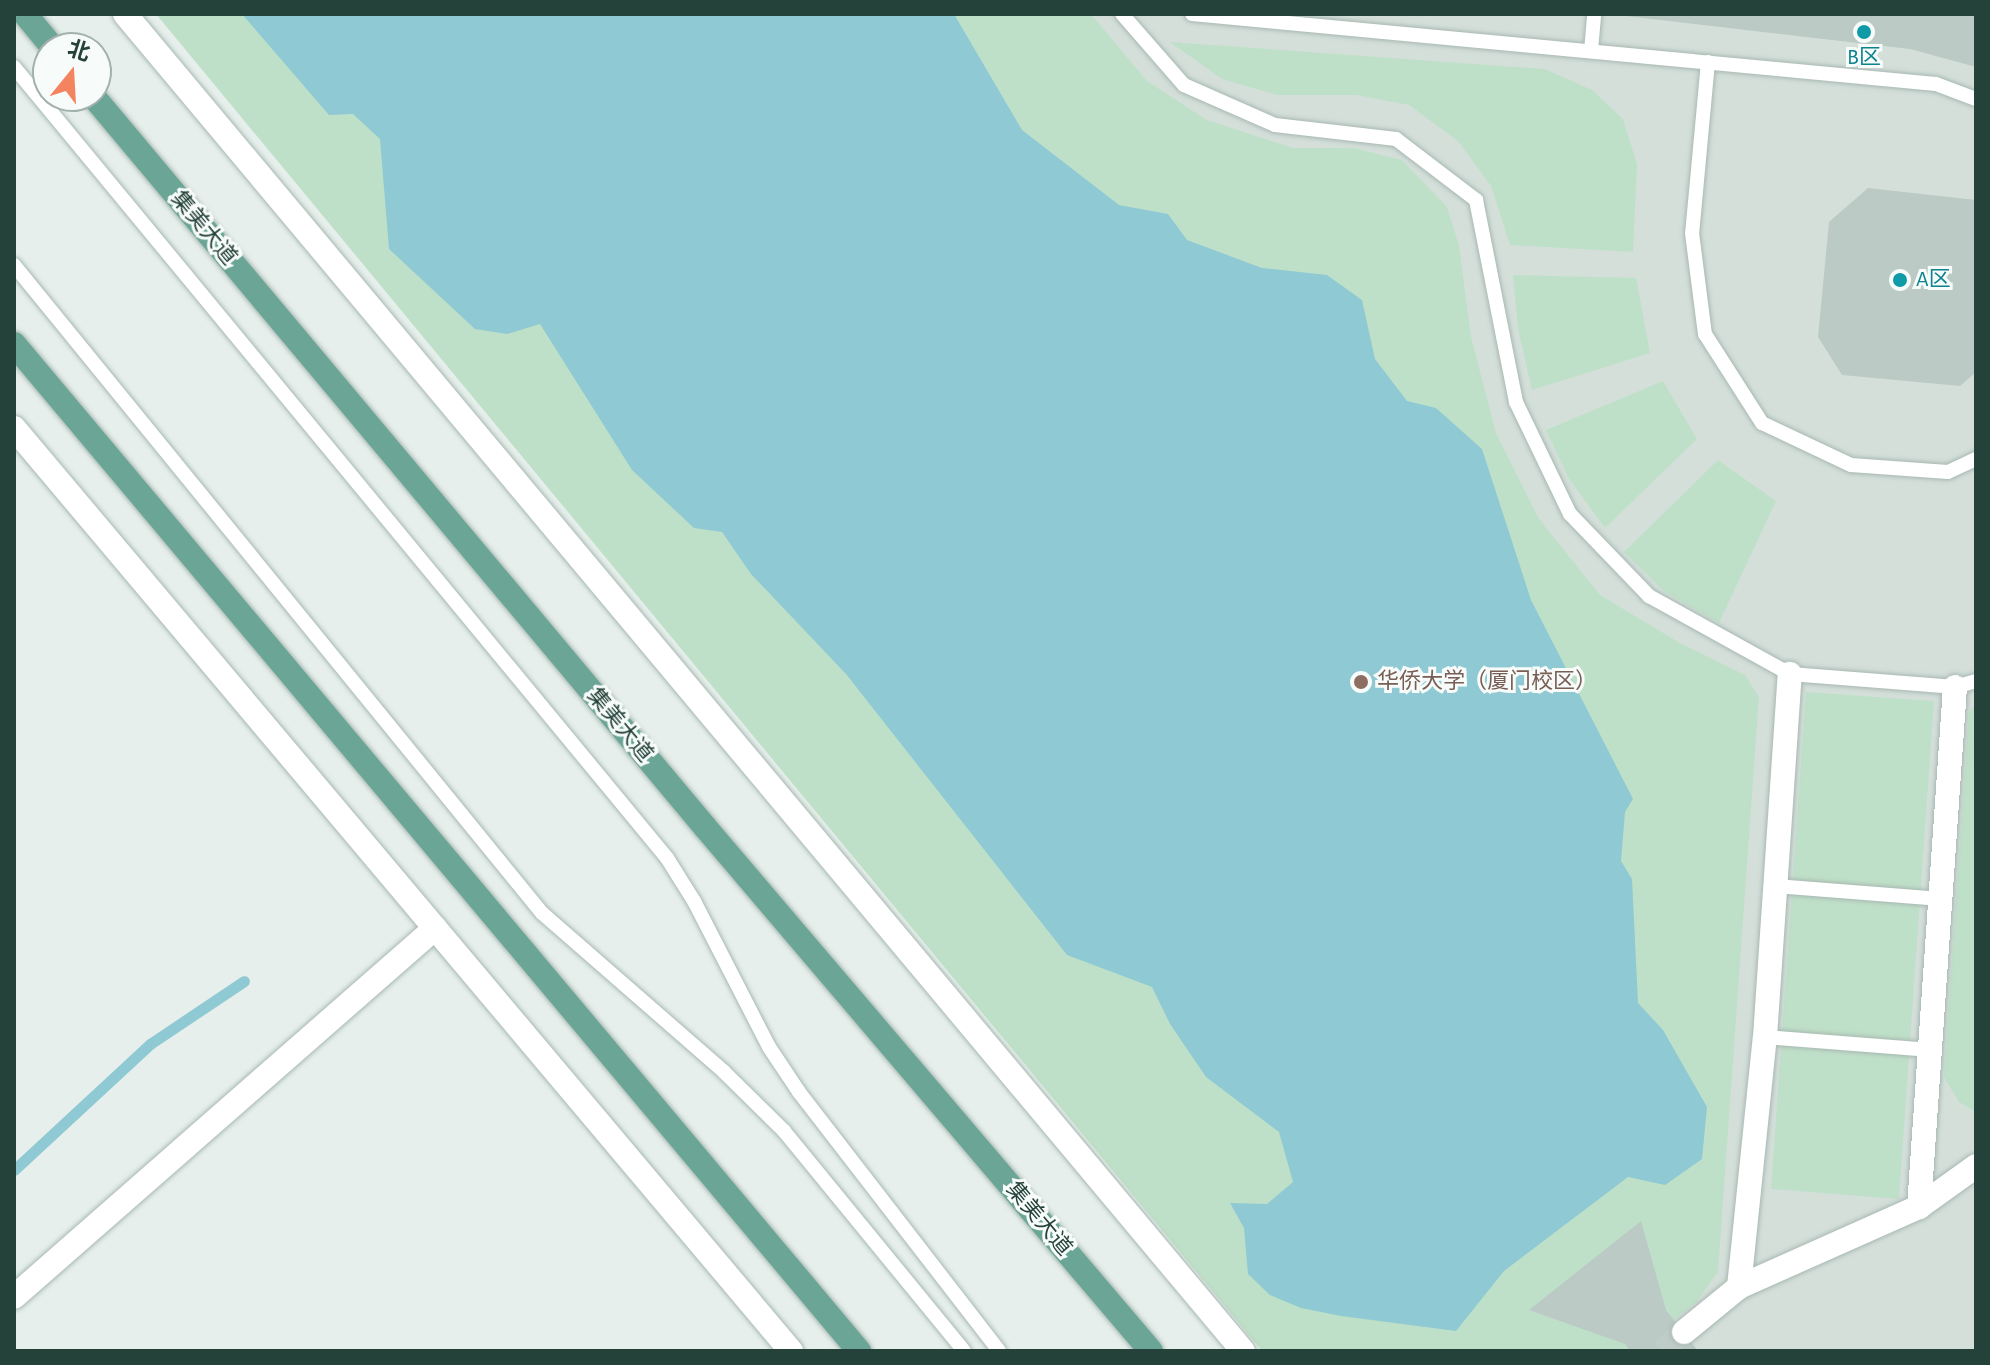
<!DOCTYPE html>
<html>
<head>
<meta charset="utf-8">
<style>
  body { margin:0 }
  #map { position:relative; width:1990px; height:1365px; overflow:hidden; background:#e6efeb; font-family:"Alegreya Sans","Noto Sans SC",sans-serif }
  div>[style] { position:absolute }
  .built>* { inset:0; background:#d4dfda }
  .green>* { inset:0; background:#bfe0c8 }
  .water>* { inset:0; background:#8ec9d4 }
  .stream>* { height:11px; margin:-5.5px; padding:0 5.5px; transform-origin:5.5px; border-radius:5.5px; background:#8ec9d4 }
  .building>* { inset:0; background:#bbcac4 }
  .minor-tunnel>* { height:24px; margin-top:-12px; transform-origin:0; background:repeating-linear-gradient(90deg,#bfccc8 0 24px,transparent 0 36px) }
  .roads { filter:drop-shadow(0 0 2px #a8b8b2) drop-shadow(0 0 2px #a8b8b2) }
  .service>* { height:14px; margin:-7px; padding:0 7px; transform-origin:7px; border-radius:7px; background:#fff }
  .minor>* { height:24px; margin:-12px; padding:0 12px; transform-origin:12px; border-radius:12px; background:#fff }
  .secondary>* { height:24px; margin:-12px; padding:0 12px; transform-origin:12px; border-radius:12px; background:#fff }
  .primary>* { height:24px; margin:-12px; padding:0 12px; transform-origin:12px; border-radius:12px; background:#6aa596 }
  .dots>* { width:22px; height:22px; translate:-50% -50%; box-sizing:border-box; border:4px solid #f7fbf9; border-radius:50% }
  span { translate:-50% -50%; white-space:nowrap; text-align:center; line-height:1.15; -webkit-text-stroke:6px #f7fbf9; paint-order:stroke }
  .culture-label { font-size:22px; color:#0d838f }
  .left { translate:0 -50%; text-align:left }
  .street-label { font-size:22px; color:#24423a }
  .education-label { font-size:22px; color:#785e54 }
  .frame { position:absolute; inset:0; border:16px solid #24423a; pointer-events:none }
  .north { position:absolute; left:32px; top:32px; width:80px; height:80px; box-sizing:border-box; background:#f7fbf9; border:2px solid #a3b1ad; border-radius:50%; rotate:18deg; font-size:22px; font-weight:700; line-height:32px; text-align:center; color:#24423a }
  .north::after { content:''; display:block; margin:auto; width:28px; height:36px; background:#f4845f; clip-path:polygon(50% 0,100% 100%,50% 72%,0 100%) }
</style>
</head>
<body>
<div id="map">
  <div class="built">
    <div style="clip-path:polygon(180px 14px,1976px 14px,1976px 1351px,1312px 1351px)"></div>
  </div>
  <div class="green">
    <div style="clip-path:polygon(156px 14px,1091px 14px,1147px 81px,1207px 120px,1293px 148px,1354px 148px,1402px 160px,1447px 207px,1459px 245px,1471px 337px,1496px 433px,1539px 519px,1600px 595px,1680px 643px,1745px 675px,1759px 697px,1718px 1272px,1697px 1301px,1635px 1351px,1262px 1351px)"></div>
    <div style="clip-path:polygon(1170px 42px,1545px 69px,1592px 90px,1623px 119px,1637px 164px,1633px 252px,1510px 245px,1491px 186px,1458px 141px,1409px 105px,1356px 95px,1277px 95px,1222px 79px)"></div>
    <div style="clip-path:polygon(1513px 275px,1636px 278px,1650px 353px,1532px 390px,1518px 329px)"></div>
    <div style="clip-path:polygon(1663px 381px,1697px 439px,1605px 528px,1569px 479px,1546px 430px)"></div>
    <div style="clip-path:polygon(1718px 460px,1776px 501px,1719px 623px,1665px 592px,1624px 552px)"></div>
    <div style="clip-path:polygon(1806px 692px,1934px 701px,1899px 1199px,1771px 1189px)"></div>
    <div style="clip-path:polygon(1976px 704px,1976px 1112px,1959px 1102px,1944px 1077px,1969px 712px)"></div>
  </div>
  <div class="water">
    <div style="clip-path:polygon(242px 14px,954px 14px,1022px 130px,1119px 205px,1168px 214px,1187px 240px,1262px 268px,1327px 275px,1362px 300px,1375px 359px,1407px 401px,1436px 408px,1482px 449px,1531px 600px,1633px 799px,1625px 812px,1621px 861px,1632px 879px,1638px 1003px,1663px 1030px,1707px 1107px,1702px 1159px,1665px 1185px,1628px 1177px,1504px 1271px,1456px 1331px,1341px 1316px,1301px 1308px,1270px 1295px,1248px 1274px,1244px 1228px,1230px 1203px,1267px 1204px,1293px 1182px,1279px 1132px,1206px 1077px,1170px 1024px,1152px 987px,1067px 955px,846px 674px,751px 574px,722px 532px,694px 528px,632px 470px,540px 324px,507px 334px,475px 329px,389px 249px,380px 139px,353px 114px,329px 115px)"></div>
  </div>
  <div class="stream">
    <div style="left:14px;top:1170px;width:185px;rotate:-42.8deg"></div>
    <div style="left:150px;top:1044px;width:113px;rotate:-33.8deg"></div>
  </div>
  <div class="building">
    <div style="clip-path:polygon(1609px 14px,1976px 14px,1976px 67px,1910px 49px)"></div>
    <div style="clip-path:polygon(1868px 188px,1976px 200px,1976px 372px,1960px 386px,1842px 375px,1818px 337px,1829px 222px)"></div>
    <div style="clip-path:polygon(1641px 1221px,1666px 1310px,1698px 1351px,1630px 1351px,1625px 1344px,1529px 1310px)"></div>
  </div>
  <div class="minor-tunnel">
    <div style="left:1662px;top:1351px;width:29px;rotate:-41deg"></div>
  </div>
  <div class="roads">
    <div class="service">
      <div style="left:1122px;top:14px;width:94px;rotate:48.9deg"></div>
      <div style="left:1184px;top:85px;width:99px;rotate:23.7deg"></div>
      <div style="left:1275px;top:125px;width:122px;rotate:6.6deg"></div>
      <div style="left:1396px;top:139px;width:101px;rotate:37.3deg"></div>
      <div style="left:1476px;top:200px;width:206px;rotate:78.8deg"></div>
      <div style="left:1516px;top:402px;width:124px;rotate:64.3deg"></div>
      <div style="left:1570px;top:514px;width:114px;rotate:46.1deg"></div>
      <div style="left:1649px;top:596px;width:161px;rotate:29deg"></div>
      <div style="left:1790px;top:674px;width:166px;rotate:4.5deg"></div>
      <div style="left:1955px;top:687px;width:22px;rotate:-16deg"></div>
      <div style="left:1192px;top:14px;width:747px;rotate:5.37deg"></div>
      <div style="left:1936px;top:84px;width:43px;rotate:20.6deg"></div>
      <div style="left:1591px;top:51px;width:37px;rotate:-85deg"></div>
      <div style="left:1708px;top:62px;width:172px;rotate:95.3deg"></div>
      <div style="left:1692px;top:233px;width:102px;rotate:82.7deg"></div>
      <div style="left:1705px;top:334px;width:106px;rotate:57.4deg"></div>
      <div style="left:1762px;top:423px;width:98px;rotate:25.3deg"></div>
      <div style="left:1851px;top:465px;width:97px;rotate:4.1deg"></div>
      <div style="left:1948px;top:472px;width:31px;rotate:-25deg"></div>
      <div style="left:14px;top:67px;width:1026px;rotate:50.46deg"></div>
      <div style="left:667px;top:858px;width:51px;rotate:57.9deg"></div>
      <div style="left:694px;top:901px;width:164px;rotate:62.8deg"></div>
      <div style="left:769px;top:1047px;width:54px;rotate:56.3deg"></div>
      <div style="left:799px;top:1092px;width:327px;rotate:52.3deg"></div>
      <div style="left:14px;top:265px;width:836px;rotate:50.83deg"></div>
      <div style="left:542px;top:913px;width:242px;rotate:41.1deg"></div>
      <div style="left:724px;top:1072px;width:84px;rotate:44.5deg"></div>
      <div style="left:784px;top:1131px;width:284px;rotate:50.7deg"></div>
      <div style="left:1776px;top:886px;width:165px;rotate:4.5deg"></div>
      <div style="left:1765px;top:1037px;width:166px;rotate:4.5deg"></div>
    </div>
    <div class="minor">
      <div style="left:1919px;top:1207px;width:521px;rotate:-86.04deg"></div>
      <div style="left:1739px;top:1287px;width:251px;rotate:-84.1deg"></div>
      <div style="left:1765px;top:1037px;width:364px;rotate:-86.1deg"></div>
      <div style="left:14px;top:1297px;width:560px;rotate:-41.23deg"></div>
      <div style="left:1684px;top:1332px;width:71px;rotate:-39.3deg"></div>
      <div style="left:1739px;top:1287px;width:197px;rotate:-24deg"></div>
      <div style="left:1919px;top:1207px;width:70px;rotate:-35.7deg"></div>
    </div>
    <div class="secondary">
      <div style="left:125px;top:14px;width:1743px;rotate:50.1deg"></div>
      <div style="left:14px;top:428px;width:1207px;rotate:49.91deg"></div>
    </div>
    <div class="primary">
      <div style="left:25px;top:14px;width:44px;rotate:50.5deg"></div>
      <div style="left:93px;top:96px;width:953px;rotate:50.06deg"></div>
      <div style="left:705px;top:827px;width:688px;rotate:49.6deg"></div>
      <div style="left:14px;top:344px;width:1315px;rotate:50deg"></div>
    </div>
  </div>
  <div class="dots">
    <div style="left:1864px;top:32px;background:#0f9aa8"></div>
    <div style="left:1900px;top:280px;background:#0f9aa8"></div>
    <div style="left:1361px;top:682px;background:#8d6e63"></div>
  </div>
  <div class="culture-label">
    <span style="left:1864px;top:58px">B区</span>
    <span class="left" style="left:1916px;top:280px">A区</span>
  </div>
  <div class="street-label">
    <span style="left:204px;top:228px;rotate:50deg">集美大道</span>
    <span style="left:620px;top:725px;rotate:50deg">集美大道</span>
    <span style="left:1039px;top:1219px;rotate:50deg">集美大道</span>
  </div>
  <div class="education-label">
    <span class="left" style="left:1377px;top:682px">华侨大学（厦门校区）</span>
  </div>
  <div class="frame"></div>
  <div class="north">北</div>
</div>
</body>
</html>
